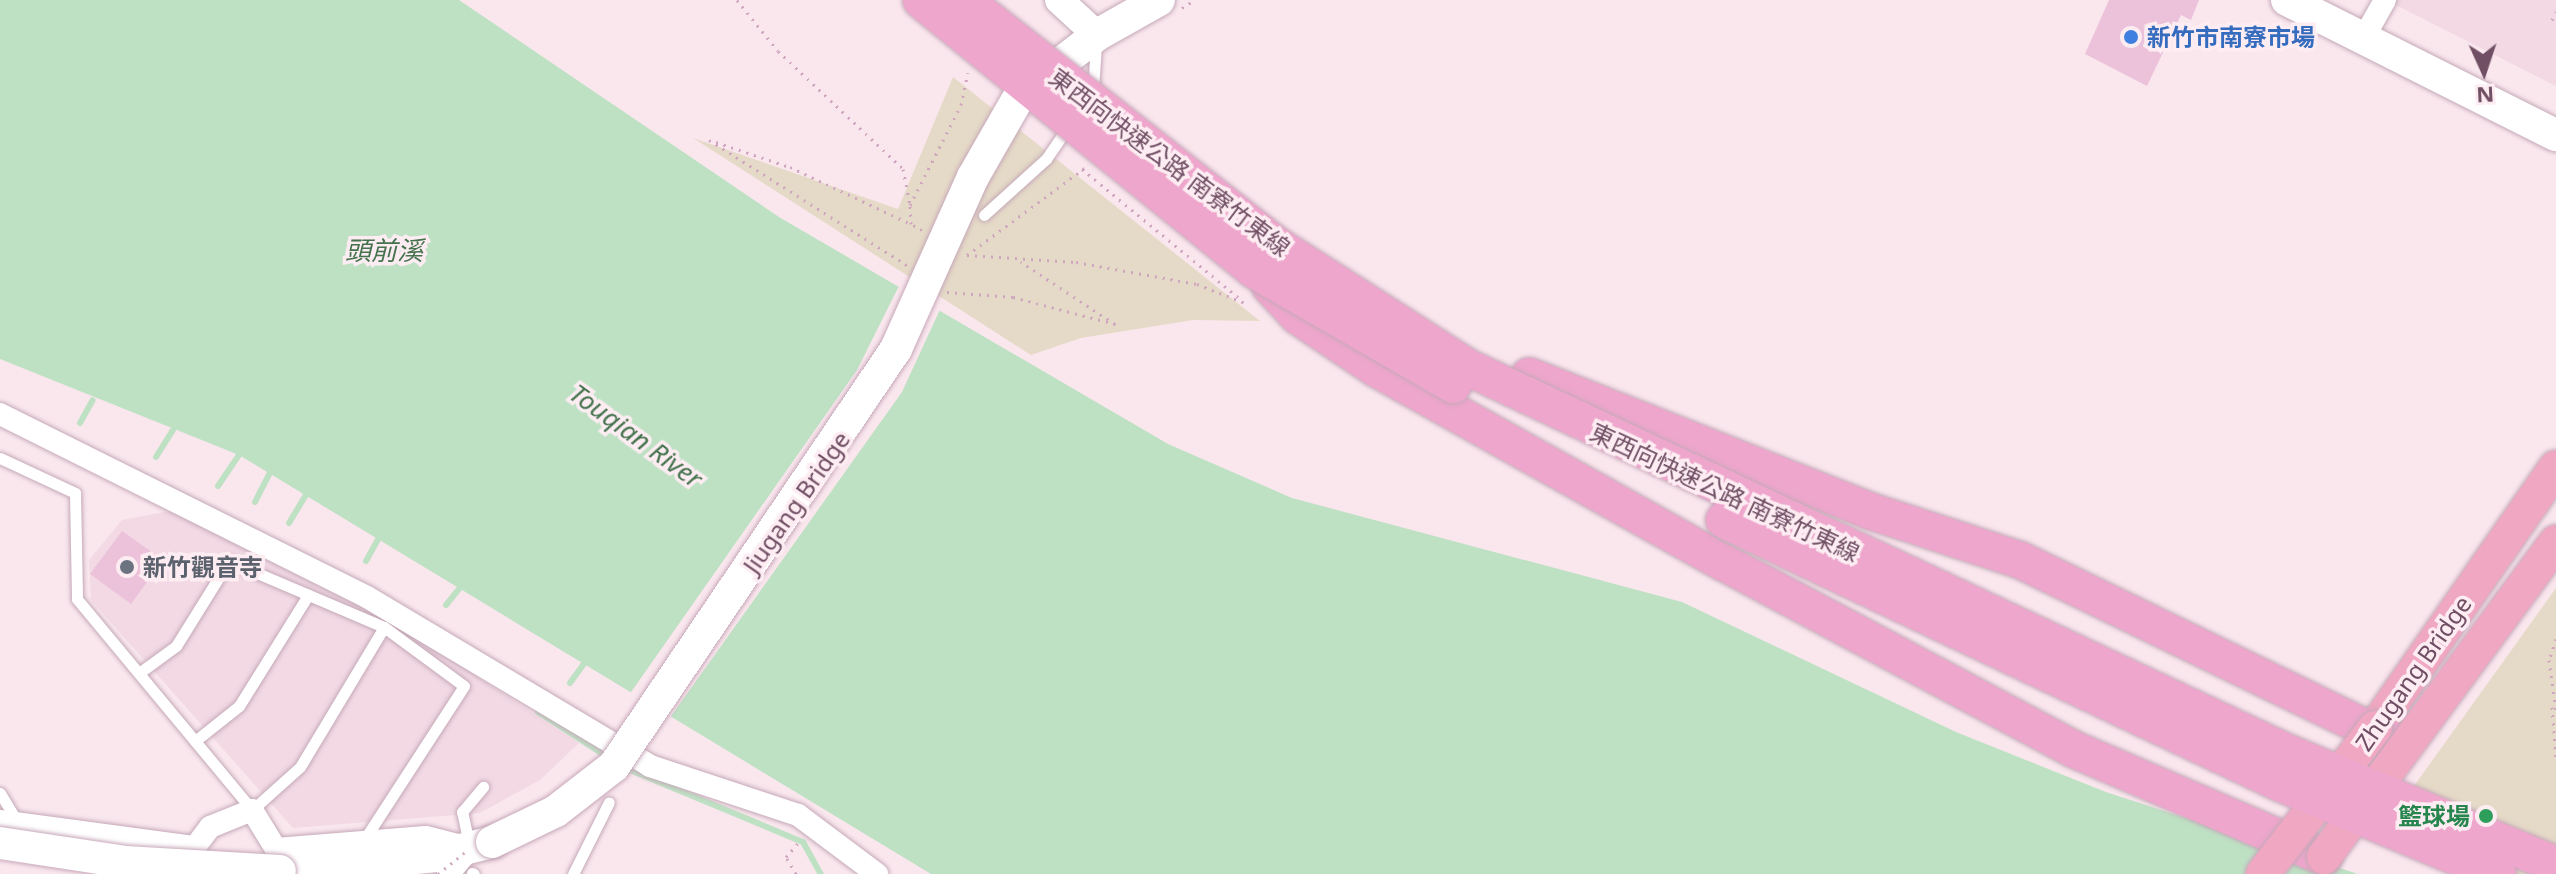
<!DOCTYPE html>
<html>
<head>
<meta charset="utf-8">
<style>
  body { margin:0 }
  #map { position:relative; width:2556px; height:874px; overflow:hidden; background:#fae7ee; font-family:"Noto Sans","Noto Sans TC",sans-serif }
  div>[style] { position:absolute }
  .residential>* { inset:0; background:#f2d9e4 }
  .green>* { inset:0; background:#e5dac7 }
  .water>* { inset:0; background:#bee1c4 }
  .pier>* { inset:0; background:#fae7ee }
  .stream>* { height:6px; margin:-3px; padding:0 3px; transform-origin:3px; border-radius:3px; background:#bee1c4 }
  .building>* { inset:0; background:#ecc2da }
  .path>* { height:3px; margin-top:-1.5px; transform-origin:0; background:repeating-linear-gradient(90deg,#d0a5bf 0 2px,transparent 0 8px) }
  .roads { filter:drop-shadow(0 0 2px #c5a9b8) drop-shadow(0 0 2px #c5a9b8) }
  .service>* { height:11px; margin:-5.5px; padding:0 5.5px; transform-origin:5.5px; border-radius:5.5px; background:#fff }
  .minor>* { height:22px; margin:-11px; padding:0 11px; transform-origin:11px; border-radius:11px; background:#fff }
  .tertiary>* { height:28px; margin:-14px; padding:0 14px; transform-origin:14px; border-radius:14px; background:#fff }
  .secondary>* { height:32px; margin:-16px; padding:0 16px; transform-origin:16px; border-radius:16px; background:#fff }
  .primary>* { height:34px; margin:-17px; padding:0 17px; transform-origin:17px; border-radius:17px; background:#f0a7c1 }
  .trunk>* { height:36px; margin:-18px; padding:0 18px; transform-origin:18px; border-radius:18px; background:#eea6cc }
  .path-bridge>* { height:3px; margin-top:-1.5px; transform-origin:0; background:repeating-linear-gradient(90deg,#d0a5bf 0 2px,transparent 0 8px) }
  .bridges { filter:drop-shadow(0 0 2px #c7a8b9) drop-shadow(0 0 2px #c7a8b9) }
  .secondary-bridge>* { height:32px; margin:-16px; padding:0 16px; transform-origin:16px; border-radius:16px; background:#fff }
  .primary-bridge>* { height:34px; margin:-17px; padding:0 17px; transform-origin:17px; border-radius:17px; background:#f0a7c1 }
  .trunk-bridge>* { height:36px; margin:-18px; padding:0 18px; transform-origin:18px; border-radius:18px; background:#eea6cc }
  .dots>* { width:22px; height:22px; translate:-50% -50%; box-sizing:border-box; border:4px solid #fdedf3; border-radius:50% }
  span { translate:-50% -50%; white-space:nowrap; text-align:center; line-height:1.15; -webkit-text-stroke:7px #fdedf3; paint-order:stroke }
  .shop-label { font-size:24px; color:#366cbe; font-weight:700 }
  .left { translate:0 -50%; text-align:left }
  .street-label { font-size:24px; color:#704e63 }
  .worship-label { font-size:24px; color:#5b616d; font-weight:700 }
  .leisure-label { font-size:24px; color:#27864d; font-weight:700 }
  .right { translate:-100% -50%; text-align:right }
  .water-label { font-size:26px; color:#44734d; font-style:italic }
  .north { position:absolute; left:2444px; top:32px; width:80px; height:80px; -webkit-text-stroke:6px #fdedf3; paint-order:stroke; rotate:177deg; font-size:22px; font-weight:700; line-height:32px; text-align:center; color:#704e63 }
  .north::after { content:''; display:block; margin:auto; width:28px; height:36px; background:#704e63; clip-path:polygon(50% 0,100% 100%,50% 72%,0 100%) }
</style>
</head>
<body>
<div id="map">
  <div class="residential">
    <div style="clip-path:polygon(2386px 0,2556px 0,2556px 86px)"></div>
    <div style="clip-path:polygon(170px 511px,400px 627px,579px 743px,540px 780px,480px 813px,293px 828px,91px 600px,89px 560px,122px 520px)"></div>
  </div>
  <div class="green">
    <div style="clip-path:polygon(953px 77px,1260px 321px,1193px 320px,1081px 338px,1031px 355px,693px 138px,898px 209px)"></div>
    <div style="clip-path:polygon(2556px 588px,2556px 874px,2507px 874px,2396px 811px)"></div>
  </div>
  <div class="water">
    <div style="clip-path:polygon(0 0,459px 0,779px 217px,1168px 444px,1292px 498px,1682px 602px,1956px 732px,2106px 792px,2358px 874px,931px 874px,239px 455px,0 359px)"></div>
  </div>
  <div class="pier">
    <div style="clip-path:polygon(902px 280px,943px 303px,902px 392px,669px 719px,629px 695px,857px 370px)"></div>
  </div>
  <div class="stream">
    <div style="left:80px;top:423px;width:26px;rotate:-61deg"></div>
    <div style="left:156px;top:457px;width:32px;rotate:-58deg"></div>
    <div style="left:218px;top:486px;width:37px;rotate:-56deg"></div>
    <div style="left:255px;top:502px;width:33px;rotate:-63deg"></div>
    <div style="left:289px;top:523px;width:33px;rotate:-59deg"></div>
    <div style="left:366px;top:561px;width:25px;rotate:-61deg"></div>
    <div style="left:446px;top:605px;width:22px;rotate:-51deg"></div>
    <div style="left:570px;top:683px;width:24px;rotate:-54deg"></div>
    <div style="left:538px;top:712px;width:85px;rotate:32.9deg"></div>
    <div style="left:625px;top:768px;width:193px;rotate:22.6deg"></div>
    <div style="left:803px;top:842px;width:37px;rotate:61deg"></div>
  </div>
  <div class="building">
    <div style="clip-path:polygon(2109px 0,2199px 0,2191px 20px,2181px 15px,2147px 86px,2085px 54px)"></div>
    <div style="clip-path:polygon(122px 531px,163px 560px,131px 604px,90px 574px)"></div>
  </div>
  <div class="path">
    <div style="left:737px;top:0;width:65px;rotate:51.2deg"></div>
    <div style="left:778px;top:51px;width:172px;rotate:43.3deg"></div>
    <div style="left:903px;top:169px;width:37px;rotate:79deg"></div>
    <div style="left:1182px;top:8px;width:15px;rotate:-32deg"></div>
    <div style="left:2552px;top:20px;width:9px;rotate:-63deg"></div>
    <div style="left:709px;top:140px;width:236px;rotate:32.3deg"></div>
    <div style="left:716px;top:142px;width:78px;rotate:18.7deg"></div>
    <div style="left:790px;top:167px;width:134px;rotate:25.2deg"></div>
    <div style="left:1082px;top:169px;width:205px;rotate:39.4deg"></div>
    <div style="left:922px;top:230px;width:13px;rotate:-151deg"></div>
    <div style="left:911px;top:224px;width:19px;rotate:-93deg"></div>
    <div style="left:910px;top:205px;width:112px;rotate:-63deg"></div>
    <div style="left:961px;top:105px;width:33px;rotate:-78deg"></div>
    <div style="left:967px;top:255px;width:148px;rotate:-36.5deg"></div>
    <div style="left:967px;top:255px;width:109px;rotate:3.7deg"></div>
    <div style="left:1076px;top:262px;width:123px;rotate:10.3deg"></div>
    <div style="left:1197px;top:284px;width:52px;rotate:21.6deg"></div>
    <div style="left:947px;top:292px;width:66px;rotate:4.3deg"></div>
    <div style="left:1013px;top:297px;width:106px;rotate:14.8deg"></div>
    <div style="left:1115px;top:324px;width:113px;rotate:-146.6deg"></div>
    <div style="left:2556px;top:639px;width:22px;rotate:108deg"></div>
    <div style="left:2549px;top:660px;width:51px;rotate:82.2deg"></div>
    <div style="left:2552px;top:707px;width:52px;rotate:85.6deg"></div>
    <div style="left:796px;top:874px;width:20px;rotate:-120deg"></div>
    <div style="left:786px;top:857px;width:21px;rotate:-49deg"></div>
  </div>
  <div class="roads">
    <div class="service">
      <div style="left:1093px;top:90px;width:46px;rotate:-86.3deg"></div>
      <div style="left:984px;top:215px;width:84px;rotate:-42.1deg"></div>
      <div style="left:1046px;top:159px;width:42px;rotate:-55.6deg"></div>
      <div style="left:0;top:458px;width:83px;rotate:25deg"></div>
      <div style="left:75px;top:493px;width:106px;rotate:88.9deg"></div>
      <div style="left:77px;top:599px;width:274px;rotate:50.3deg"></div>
      <div style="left:252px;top:810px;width:64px;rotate:-41.9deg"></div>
      <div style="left:300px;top:767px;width:163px;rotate:-59deg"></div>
      <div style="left:139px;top:673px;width:46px;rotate:-36.1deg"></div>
      <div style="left:176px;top:646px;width:100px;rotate:-58.1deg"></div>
      <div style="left:229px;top:561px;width:168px;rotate:23.1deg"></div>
      <div style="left:384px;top:627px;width:99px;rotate:36.4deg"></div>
      <div style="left:464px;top:686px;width:184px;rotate:123deg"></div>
      <div style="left:195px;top:741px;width:56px;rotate:-38.5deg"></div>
      <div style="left:239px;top:706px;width:131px;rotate:-58.1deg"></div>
      <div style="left:0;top:793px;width:35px;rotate:59deg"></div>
      <div style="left:469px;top:844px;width:33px;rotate:-102deg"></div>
      <div style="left:462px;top:812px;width:33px;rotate:-50deg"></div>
      <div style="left:472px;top:873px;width:2px;rotate:27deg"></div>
      <div style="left:573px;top:874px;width:80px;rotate:-63.4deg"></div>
    </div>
    <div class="minor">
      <div style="left:2363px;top:39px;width:45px;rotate:-60.6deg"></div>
      <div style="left:0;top:414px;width:410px;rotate:26.5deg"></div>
      <div style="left:367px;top:597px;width:330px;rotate:30.8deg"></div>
      <div style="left:650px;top:766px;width:156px;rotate:18.3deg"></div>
      <div style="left:798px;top:815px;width:99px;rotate:36.8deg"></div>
      <div style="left:0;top:821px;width:197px;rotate:7.6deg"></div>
      <div style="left:196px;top:874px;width:27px;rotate:-92deg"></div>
      <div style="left:195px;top:847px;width:25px;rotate:-53deg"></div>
      <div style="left:210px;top:827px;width:45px;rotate:-22deg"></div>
      <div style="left:252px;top:810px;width:46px;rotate:58.4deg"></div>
      <div style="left:276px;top:849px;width:150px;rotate:-4.6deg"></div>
      <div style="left:426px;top:837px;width:40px;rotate:14.4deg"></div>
      <div style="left:448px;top:874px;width:33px;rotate:-49deg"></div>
    </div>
    <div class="tertiary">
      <div style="left:1059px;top:0;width:52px;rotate:42.6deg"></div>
    </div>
    <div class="secondary">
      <div style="left:2287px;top:0;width:301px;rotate:26.7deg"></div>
      <div style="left:1035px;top:83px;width:78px;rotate:-37.7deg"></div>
      <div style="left:1097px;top:35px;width:71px;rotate:-29.4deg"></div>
      <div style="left:280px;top:871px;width:157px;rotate:-5.5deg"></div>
      <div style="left:436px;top:856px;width:58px;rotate:-14deg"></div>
    </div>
    <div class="primary">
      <div style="left:2375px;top:728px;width:317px;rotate:-55.2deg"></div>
    </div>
    <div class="trunk">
      <div style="left:1270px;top:286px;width:41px;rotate:47deg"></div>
      <div style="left:1298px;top:316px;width:95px;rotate:33.9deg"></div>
      <div style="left:1377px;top:369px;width:396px;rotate:29.2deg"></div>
      <div style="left:1723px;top:562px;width:397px;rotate:28.1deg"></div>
      <div style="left:2073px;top:749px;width:273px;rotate:23.3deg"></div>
      <div style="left:1529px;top:376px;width:367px;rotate:21.6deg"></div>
      <div style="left:1870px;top:511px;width:158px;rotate:18.1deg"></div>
      <div style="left:2020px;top:560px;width:421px;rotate:25.9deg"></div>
    </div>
  </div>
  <div class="path-bridge">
    <div style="left:438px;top:874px;width:40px;rotate:-39deg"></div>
  </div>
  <div class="bridges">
    <div class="secondary-bridge">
      <div style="left:492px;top:842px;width:71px;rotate:-25.8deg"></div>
      <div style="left:556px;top:811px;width:73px;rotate:-37.8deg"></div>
      <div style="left:614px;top:766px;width:503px;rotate:-55.93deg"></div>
      <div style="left:896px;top:349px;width:188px;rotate:-65.9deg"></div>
      <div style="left:973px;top:177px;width:95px;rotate:-60.2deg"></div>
      <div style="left:0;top:843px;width:126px;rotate:8.6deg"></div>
      <div style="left:125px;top:862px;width:155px;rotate:3.3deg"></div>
    </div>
    <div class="primary-bridge">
      <div style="left:2324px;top:857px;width:391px;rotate:-53.6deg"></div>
      <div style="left:2263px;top:874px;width:184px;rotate:-52.5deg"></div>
    </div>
    <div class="trunk-bridge">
      <div style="left:921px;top:0;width:429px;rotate:39deg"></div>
      <div style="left:1254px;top:270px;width:230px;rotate:30deg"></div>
      <div style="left:964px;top:0;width:395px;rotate:38.1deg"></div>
      <div style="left:1275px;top:244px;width:230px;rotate:32.6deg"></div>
      <div style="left:1469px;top:368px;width:901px;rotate:25.17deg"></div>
      <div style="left:2284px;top:751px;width:295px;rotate:22.7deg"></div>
      <div style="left:1724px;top:520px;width:615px;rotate:25.32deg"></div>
      <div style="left:2280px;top:783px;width:236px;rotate:22.7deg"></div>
    </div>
  </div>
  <div class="dots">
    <div style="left:2131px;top:37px;background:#3f7fe0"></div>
    <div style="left:127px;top:567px;background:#6b7280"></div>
    <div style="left:2486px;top:816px;background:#2e9e5b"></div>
  </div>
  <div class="shop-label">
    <span class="left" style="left:2147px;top:37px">新竹市南寮市場</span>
  </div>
  <div class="street-label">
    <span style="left:1170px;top:162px;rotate:37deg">東西向快速公路 南寮竹東線</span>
    <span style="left:1725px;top:492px;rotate:25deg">東西向快速公路 南寮竹東線</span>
    <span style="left:796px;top:502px;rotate:-55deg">Jiugang Bridge</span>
    <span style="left:2413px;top:673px;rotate:-55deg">Zhugang Bridge</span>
  </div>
  <div class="worship-label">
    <span class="left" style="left:143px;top:567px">新竹觀音寺</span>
  </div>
  <div class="leisure-label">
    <span class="right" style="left:2470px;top:816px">籃球場</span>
  </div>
  <div class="water-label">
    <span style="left:384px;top:251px">頭前溪</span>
    <span style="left:636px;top:436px;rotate:36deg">Touqian River</span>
  </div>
  <div class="north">N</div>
</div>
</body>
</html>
